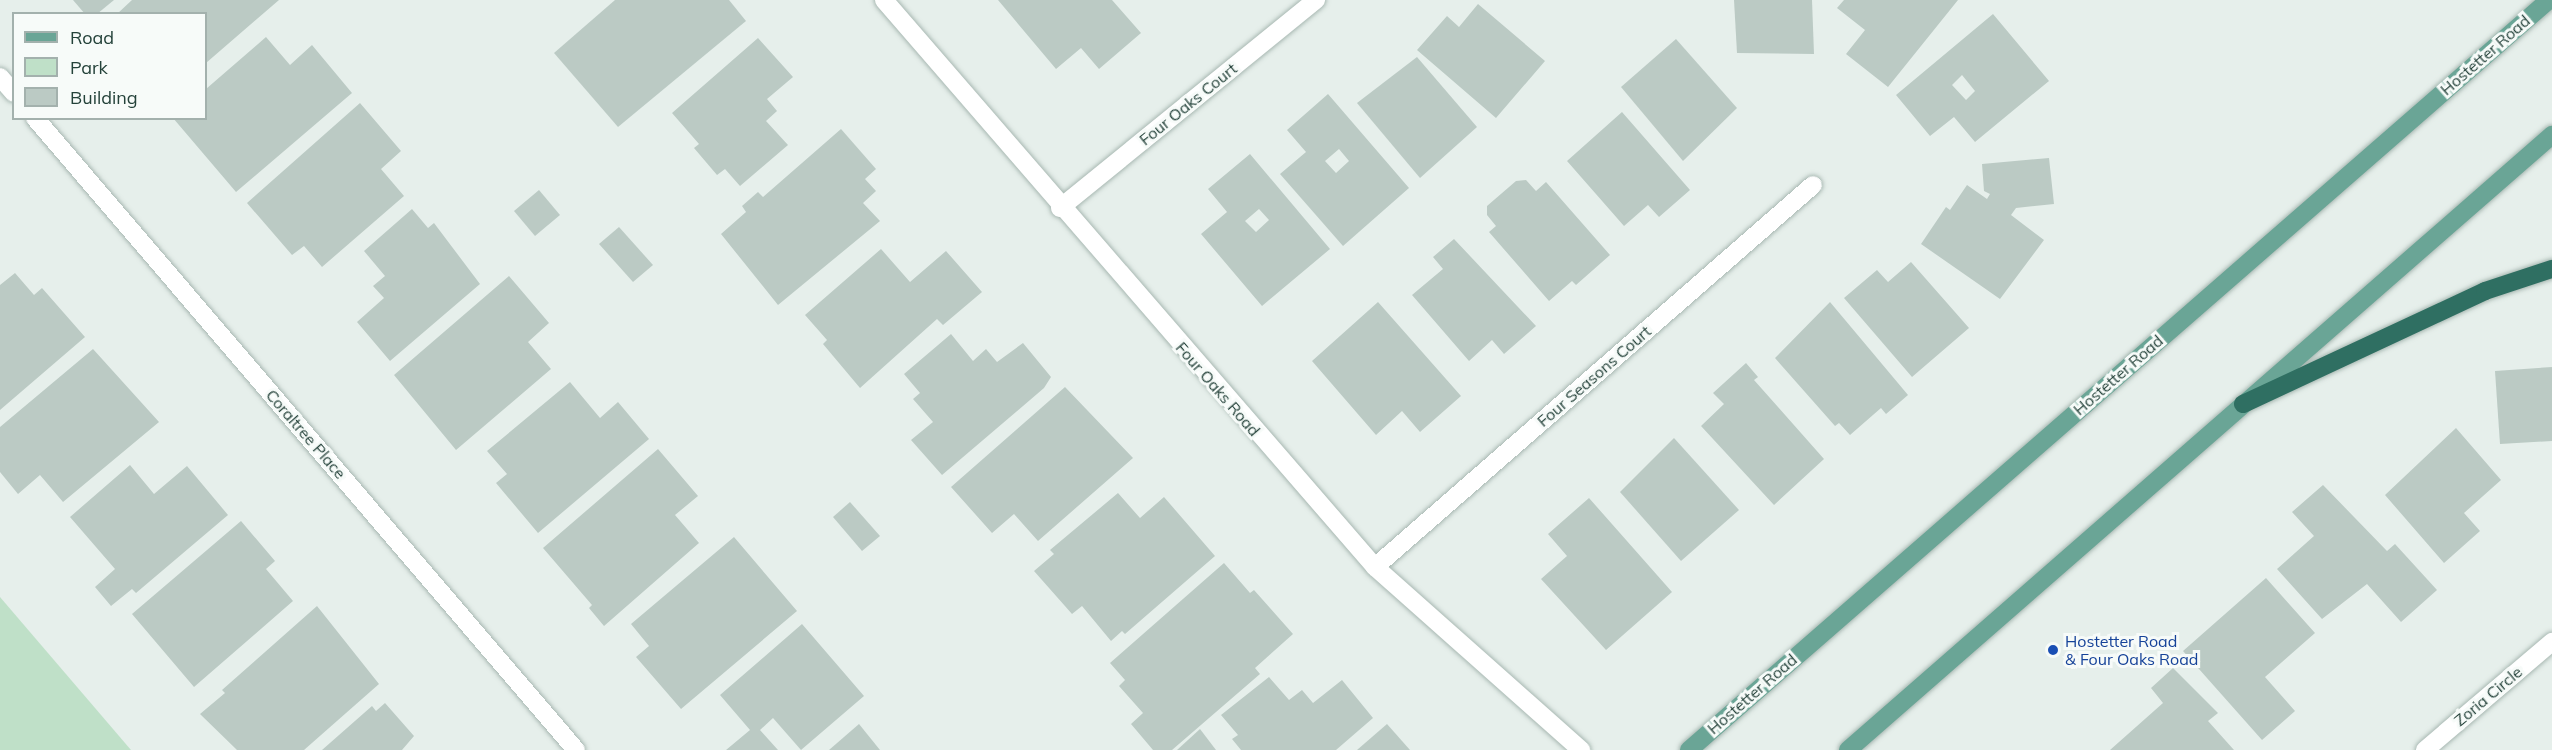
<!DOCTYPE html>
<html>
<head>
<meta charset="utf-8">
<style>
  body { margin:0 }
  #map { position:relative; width:2552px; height:750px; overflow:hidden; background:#e6efeb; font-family:Mulish,sans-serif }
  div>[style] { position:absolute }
  .green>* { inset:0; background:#bfe0c8 }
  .building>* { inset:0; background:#bbcac4 }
  .roads { filter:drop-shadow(0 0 2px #a8b8b2) drop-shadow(0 0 2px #a8b8b2) }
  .minor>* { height:18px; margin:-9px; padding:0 9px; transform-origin:9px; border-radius:9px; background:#fff }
  .major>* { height:18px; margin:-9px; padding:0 9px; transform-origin:9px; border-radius:9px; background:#6aa596 }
  .highway>* { height:18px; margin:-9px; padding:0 9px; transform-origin:9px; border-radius:9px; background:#2f6f62 }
  .dots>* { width:16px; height:16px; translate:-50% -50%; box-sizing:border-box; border:3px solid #f7fbf9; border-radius:50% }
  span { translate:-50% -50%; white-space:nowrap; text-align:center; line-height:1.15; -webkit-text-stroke:6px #f7fbf9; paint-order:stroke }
  .street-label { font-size:16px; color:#24423a }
  .transit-label { font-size:16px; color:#164399 }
  .left { translate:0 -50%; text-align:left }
  .legend { position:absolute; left:12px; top:12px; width:195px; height:108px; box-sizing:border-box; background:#f7fbf9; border:2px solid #a3b1ad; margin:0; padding:8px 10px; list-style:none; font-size:18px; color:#24423a }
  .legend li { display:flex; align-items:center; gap:12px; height:30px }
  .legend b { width:30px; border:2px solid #a3b1ad }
</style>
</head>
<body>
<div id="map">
  <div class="green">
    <div style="clip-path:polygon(0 597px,131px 750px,0 750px)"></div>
  </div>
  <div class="building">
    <div style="clip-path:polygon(73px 0,114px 0,97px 14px,85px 14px)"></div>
    <div style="clip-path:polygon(132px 0,279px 0,206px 63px,206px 14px,117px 14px)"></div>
    <div style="clip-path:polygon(615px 0,729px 0,746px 21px,618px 127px,554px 53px)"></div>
    <div style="clip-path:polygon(998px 0,1112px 0,1141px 33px,1099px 69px,1081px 48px,1056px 69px)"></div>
    <div style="clip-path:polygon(1734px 0,1812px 0,1814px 54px,1737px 53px)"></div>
    <div style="clip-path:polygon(1844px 0,1958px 0,1888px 87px,1846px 54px,1865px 30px,1837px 8px)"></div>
    <div style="clip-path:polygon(1478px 4px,1545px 61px,1496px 118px,1417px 50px,1447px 16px,1459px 27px)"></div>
    <div style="clip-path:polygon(evenodd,1993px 14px,2049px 81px,1975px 142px,1954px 117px,1930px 136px,1896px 95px,1993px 14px,1962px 75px,1975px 91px,1966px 100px,1952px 85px,1962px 75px)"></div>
    <div style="clip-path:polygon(266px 37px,290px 65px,312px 45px,352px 93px,236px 192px,173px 118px,206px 118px,206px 89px)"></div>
    <div style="clip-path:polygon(758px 38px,793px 77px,767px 99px,777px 111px,766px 121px,788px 145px,740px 186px,725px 169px,717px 175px,694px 148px,699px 144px,672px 113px)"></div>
    <div style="clip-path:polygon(1676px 39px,1737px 108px,1683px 161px,1621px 87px)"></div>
    <div style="clip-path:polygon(1417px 57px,1477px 127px,1420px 178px,1357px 103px)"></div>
    <div style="clip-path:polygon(evenodd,1328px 94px,1409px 188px,1343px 246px,1280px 174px,1306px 152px,1287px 130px,1328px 94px,1339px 149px,1349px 161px,1336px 173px,1325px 161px,1339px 149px)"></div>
    <div style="clip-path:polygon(360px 103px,401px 151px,381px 169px,404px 196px,322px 267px,304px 246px,292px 255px,247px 203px)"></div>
    <div style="clip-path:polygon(1622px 112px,1690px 190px,1659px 217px,1648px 205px,1624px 226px,1567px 161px)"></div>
    <div style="clip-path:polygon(841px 129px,876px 169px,865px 179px,876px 191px,863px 203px,880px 221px,778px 305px,721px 234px,746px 212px,742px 206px,758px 192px,763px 197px)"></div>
    <div style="clip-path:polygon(evenodd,1250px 154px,1330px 249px,1262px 306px,1201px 234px,1227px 212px,1208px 189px,1250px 154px,1259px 209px,1269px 220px,1256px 232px,1245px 221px,1259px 209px)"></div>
    <div style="clip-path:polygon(2049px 158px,2054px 204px,2016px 208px,2011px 215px,2044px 240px,2000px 299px,1921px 244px,1946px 207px,1950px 210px,1967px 185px,1987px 199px,1990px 194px,1984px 191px,1982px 164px)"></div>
    <div style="clip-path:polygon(1526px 180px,1536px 191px,1546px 182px,1610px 255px,1576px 285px,1572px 281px,1549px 301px,1489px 232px,1496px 226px,1487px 215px,1487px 206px,1516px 181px)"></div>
    <div style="clip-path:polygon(539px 190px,560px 215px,535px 236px,514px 211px)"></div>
    <div style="clip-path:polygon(412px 209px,428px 228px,434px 223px,480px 284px,390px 361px,357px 322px,384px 298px,373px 286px,385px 276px,364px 251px)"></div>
    <div style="clip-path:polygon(619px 227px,653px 265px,633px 282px,599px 244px)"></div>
    <div style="clip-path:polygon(1454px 239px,1536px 326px,1504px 354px,1492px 340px,1469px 361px,1412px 295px,1443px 269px,1433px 257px)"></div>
    <div style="clip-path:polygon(881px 249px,910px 282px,946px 251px,982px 292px,943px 325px,937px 319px,860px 388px,823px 344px,827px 340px,805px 315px)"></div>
    <div style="clip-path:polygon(1911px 262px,1969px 328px,1912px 377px,1844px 298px,1877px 270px,1888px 282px)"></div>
    <div style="clip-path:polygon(15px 273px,34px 295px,42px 288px,85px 337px,0 410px,0 285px)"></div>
    <div style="clip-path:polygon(509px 276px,549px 323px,528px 342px,551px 369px,456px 450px,394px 375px)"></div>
    <div style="clip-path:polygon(1378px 302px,1461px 396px,1420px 432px,1402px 411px,1376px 435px,1312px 361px)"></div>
    <div style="clip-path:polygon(1830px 302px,1908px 395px,1886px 414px,1881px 408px,1850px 435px,1839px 423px,1835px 426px,1775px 358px)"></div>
    <div style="clip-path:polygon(951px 334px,973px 361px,986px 349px,997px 362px,1023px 343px,1051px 377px,1044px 388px,942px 475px,911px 440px,933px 422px,913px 399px,920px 393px,904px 374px)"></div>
    <div style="clip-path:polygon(93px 349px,159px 422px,63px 502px,40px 475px,18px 494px,0 472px,0 427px)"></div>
    <div style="clip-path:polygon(1746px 363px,1758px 377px,1754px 380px,1824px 459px,1774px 505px,1701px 426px,1724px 404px,1713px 393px)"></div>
    <div style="clip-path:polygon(2552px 367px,2552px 441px,2500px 444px,2495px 371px)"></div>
    <div style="clip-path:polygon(570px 382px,600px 418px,618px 402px,649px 439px,538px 533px,496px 483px,507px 474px,487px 451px)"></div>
    <div style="clip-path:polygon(1065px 387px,1133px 458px,1038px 541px,1014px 514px,992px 533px,951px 487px)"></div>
    <div style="clip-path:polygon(2456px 428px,2501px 480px,2464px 513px,2480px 531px,2444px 563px,2385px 495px)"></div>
    <div style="clip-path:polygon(1674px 438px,1739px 510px,1681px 561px,1620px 492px)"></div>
    <div style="clip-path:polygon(658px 449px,698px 496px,675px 515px,699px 543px,604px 626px,589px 608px,592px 605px,543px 548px)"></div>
    <div style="clip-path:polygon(130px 465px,154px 494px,187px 466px,228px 515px,136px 593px,132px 589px,111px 606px,95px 587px,115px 569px,70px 517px)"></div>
    <div style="clip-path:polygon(2323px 485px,2387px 551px,2395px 544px,2437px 590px,2401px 622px,2367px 584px,2322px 619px,2277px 569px,2314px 536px,2292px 512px)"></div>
    <div style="clip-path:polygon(1118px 493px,1140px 518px,1164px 497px,1215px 556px,1125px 634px,1122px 631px,1111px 641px,1082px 606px,1072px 614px,1034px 571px,1054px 554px,1050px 550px)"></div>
    <div style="clip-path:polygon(1589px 498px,1672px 592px,1606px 650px,1541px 579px,1567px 556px,1548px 534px)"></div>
    <div style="clip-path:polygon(850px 502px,880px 536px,862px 551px,833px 517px)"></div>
    <div style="clip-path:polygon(241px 521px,275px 561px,266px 569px,293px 601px,194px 687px,132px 614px)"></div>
    <div style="clip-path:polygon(734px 537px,797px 611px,681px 709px,636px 657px,649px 646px,631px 624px)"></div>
    <div style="clip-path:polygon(1224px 563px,1250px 593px,1254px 590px,1293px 634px,1255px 668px,1260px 674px,1172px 750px,1153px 750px,1131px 724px,1143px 713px,1119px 686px,1125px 680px,1110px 663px)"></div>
    <div style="clip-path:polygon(2266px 578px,2315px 633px,2265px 677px,2295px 711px,2262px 740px,2183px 651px)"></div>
    <div style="clip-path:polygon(317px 606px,379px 684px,304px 750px,237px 750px,200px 714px,225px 693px,222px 690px)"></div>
    <div style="clip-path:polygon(802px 624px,864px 696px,801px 750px,773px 718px,760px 730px,778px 750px,726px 750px,750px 730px,720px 695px)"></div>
    <div style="clip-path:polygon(2173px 668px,2218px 713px,2208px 721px,2234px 750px,2110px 750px,2163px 703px,2151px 688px)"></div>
    <div style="clip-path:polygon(1269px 677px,1289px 700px,1302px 690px,1313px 703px,1342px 680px,1373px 718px,1336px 750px,1241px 750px,1232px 739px,1238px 735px,1221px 715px)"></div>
    <div style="clip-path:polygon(385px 703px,414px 736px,402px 750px,322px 750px,372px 706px,376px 711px)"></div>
    <div style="clip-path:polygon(859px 724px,880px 750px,829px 750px)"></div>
    <div style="clip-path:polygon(1387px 724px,1410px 750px,1357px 750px)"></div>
    <div style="clip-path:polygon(1200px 729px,1216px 750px,1177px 750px)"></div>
  </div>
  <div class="roads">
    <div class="minor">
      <div style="left:884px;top:0;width:750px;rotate:49.11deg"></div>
      <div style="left:1375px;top:567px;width:276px;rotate:41.6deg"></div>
      <div style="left:0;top:77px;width:21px;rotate:49deg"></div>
      <div style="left:35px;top:118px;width:832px;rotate:49.44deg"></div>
      <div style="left:1060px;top:208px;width:330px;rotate:-39.1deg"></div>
      <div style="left:1375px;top:567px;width:581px;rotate:-41.09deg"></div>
      <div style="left:2425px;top:750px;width:167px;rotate:-40.4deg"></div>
    </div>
    <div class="major">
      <div style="left:1689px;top:750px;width:1141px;rotate:-41.09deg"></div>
      <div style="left:1848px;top:750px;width:935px;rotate:-41.14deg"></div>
    </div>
    <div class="highway">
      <div style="left:2243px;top:404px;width:267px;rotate:-25deg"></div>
      <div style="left:2485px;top:291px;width:71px;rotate:-18.2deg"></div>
    </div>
  </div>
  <div class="dots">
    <div style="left:2053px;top:650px;background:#1a4fb4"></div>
  </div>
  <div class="street-label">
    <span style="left:2485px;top:55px;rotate:-41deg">Hostetter Road</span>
    <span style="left:1188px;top:104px;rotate:-39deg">Four Oaks Court</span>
    <span style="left:2118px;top:375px;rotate:-41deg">Hostetter Road</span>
    <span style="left:1594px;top:376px;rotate:-41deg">Four Seasons Court</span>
    <span style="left:1218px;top:389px;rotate:49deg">Four Oaks Road</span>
    <span style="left:306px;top:434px;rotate:49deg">Coraltree Place</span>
    <span style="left:1752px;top:694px;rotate:-41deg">Hostetter Road</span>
    <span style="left:2488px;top:696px;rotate:-40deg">Zoria Circle</span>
  </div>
  <div class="transit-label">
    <span class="left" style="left:2065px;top:650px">Hostetter Road<br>&amp; Four Oaks Road</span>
  </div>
  <ul class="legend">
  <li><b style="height:8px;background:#6aa596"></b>Road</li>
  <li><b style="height:16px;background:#bfe0c8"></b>Park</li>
  <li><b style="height:16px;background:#bbcac4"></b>Building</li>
  </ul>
</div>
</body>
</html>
